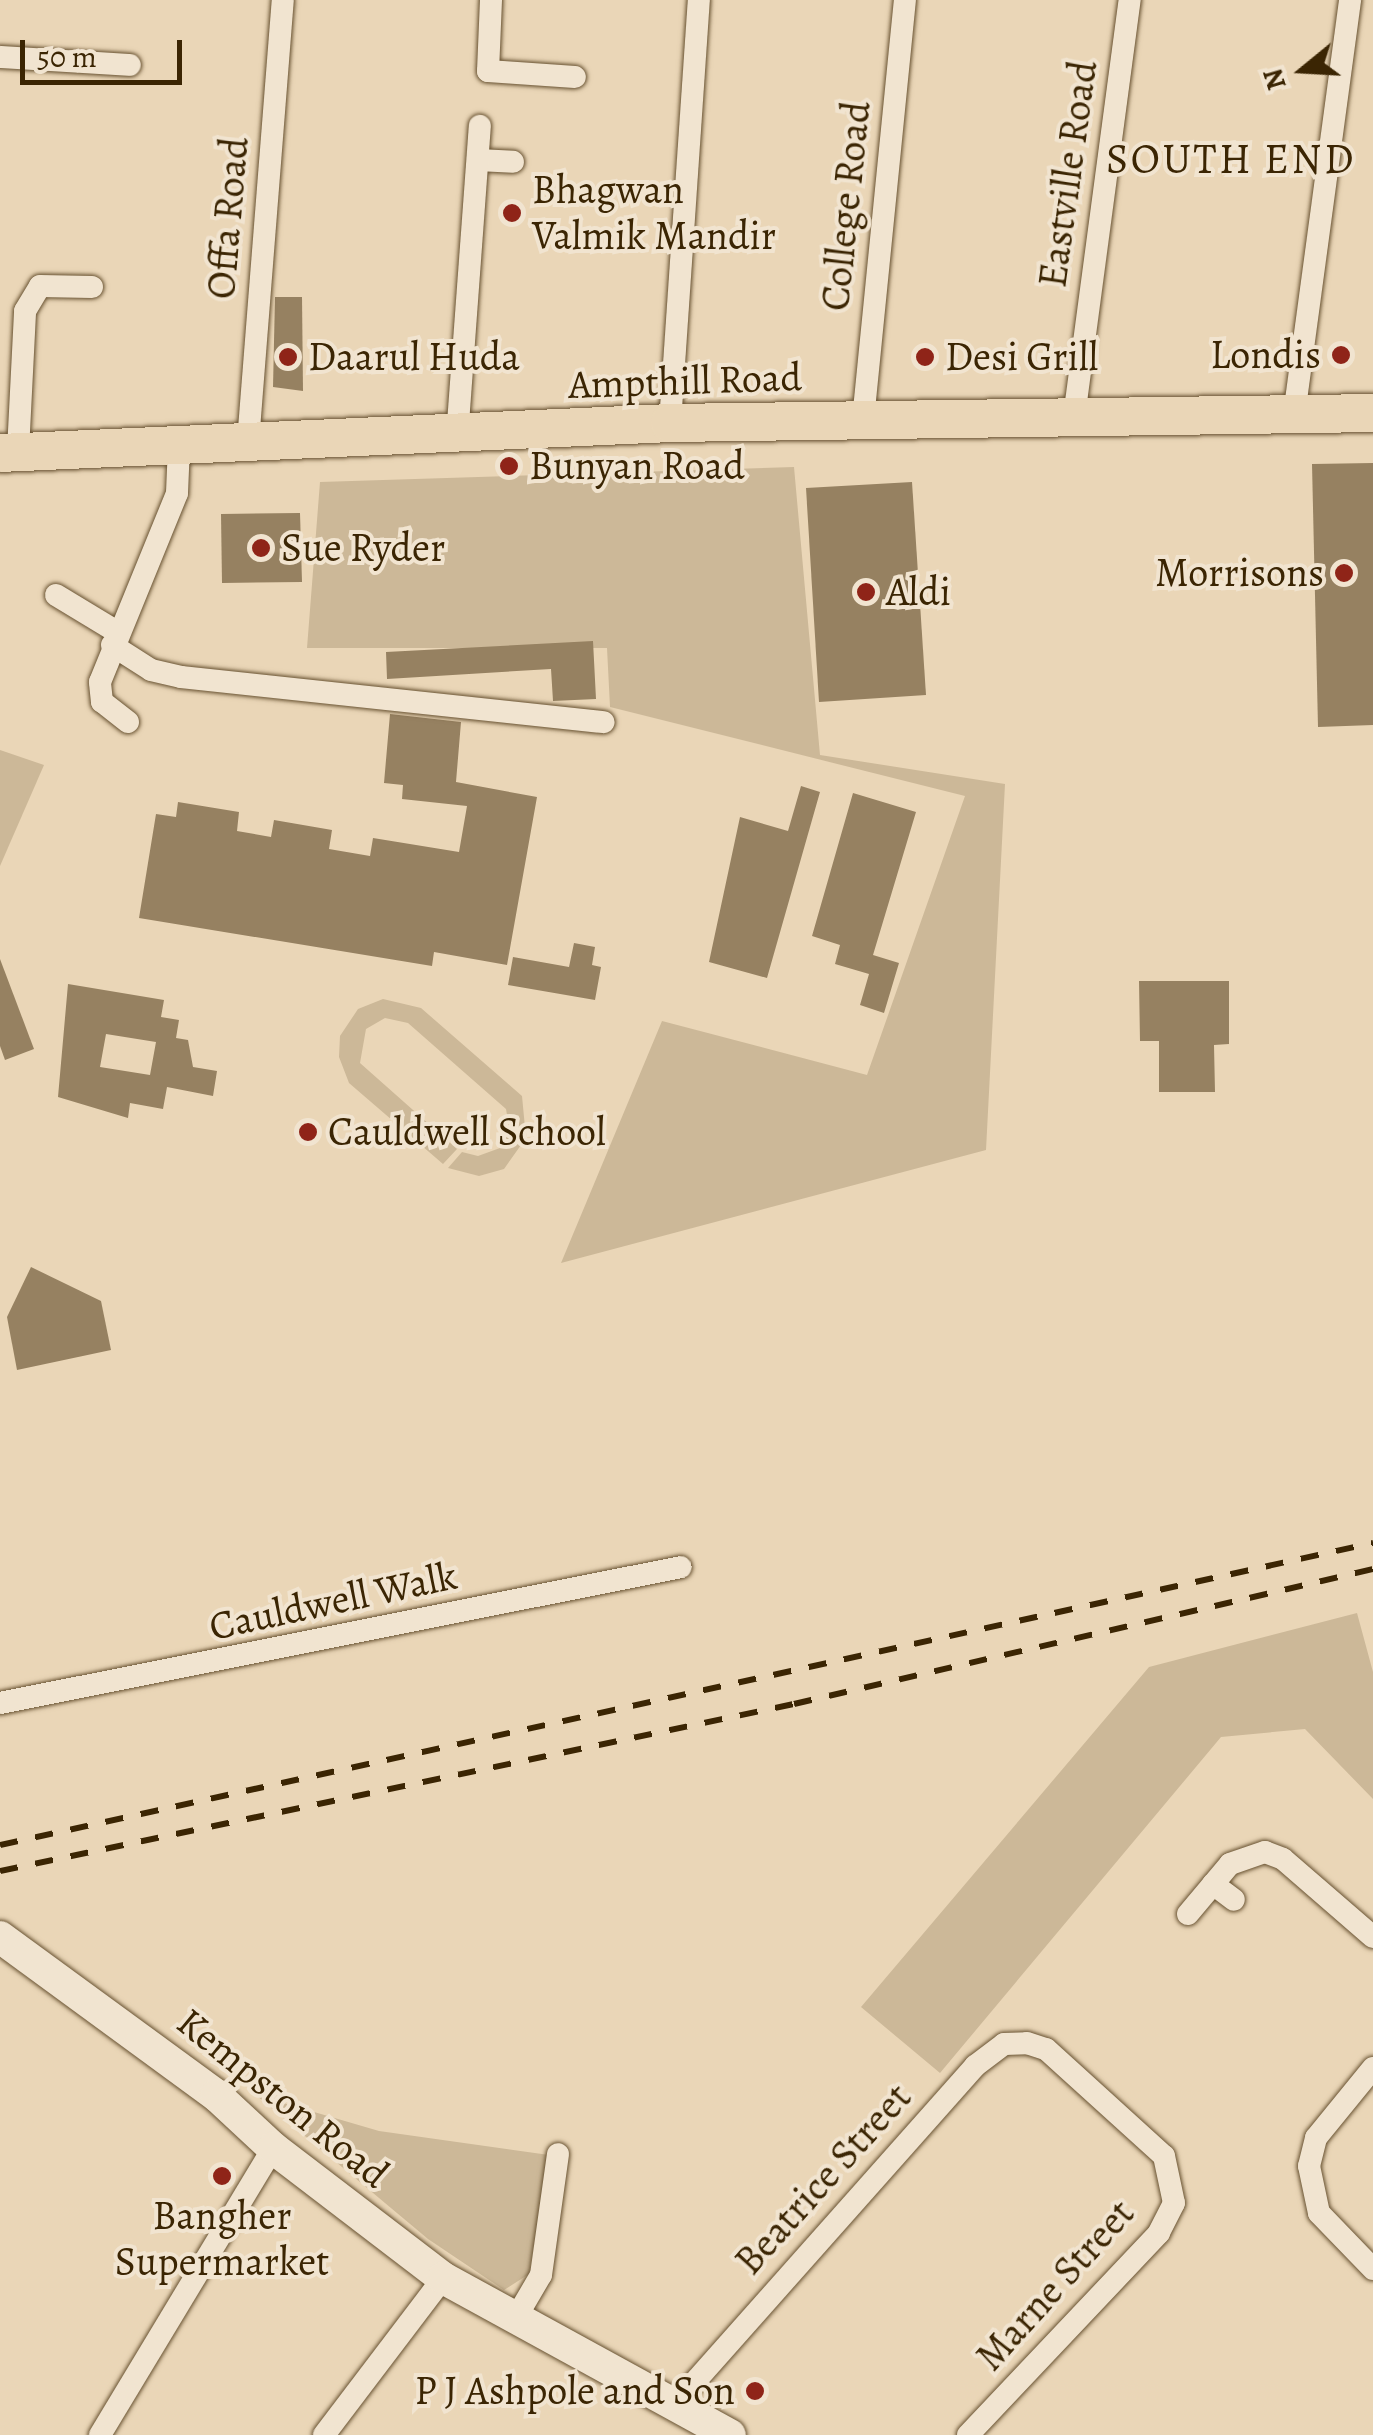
<!DOCTYPE html>
<html>
<head>
<meta charset="utf-8">
<style>
  body { margin:0 }
  #map { position:relative; width:1373px; height:2435px; overflow:hidden; background:#ead6b7; font-family:Alegreya,serif }
  div>[style] { position:absolute }
  .green>* { inset:0; background:#ccb898 }
  .building>* { inset:0; background:#968161 }
  .roads { filter:drop-shadow(0 0 2px #675130) drop-shadow(0 0 2px #675130) }
  .street>* { height:22px; margin:-11px; padding:0 11px; transform-origin:11px; border-radius:11px; background:#f1e4d0 }
  .secondary>* { height:32px; margin:-16px; padding:0 16px; transform-origin:16px; border-radius:16px; background:#f1e4d0 }
  .primary>* { height:38px; margin:-19px; padding:0 19px; transform-origin:19px; border-radius:19px; background:#ead6b7 }
  .rail>* { height:6px; margin-top:-3px; transform-origin:0; background:repeating-linear-gradient(90deg,#3b2503 0 18px,transparent 0 36px) }
  .dots>* { width:28px; height:28px; translate:-50% -50%; box-sizing:border-box; border:5px solid #f1e4d0; border-radius:50% }
  span { translate:-50% -50%; white-space:nowrap; text-align:center; line-height:1.15; -webkit-text-stroke:8px #f1e4d0; paint-order:stroke }
  .street-label { font-size:40px; color:#3b2503 }
  .poi-label { font-size:40px; color:#3b2503 }
  .left { translate:0 -50%; text-align:left }
  .right { translate:-100% -50%; text-align:right }
  .neighbourhood-label { font-size:42px; color:#3b2503; letter-spacing:2.5px }
  .north { position:absolute; left:1253px; top:20px; width:100px; height:100px; -webkit-text-stroke:8px #f1e4d0; paint-order:stroke; rotate:252deg; font-size:28px; font-weight:700; line-height:40px; text-align:center; color:#3b2503 }
  .north::after { content:''; display:block; margin:auto; width:35px; height:45px; background:#3b2503; clip-path:polygon(50% 0,100% 100%,50% 72%,0 100%) }
  .scale { position:absolute; left:20px; top:40px; width:162px; height:45px; box-sizing:border-box; border:5px solid #3b2503; border-top:0; padding-left:12px; font-size:30px; line-height:35px; white-space:nowrap; color:#3b2503; -webkit-text-stroke:8px #f1e4d0; paint-order:stroke }
</style>
</head>
<body>
<div id="map">
  <div class="green">
    <div style="clip-path:polygon(794px 467px,820px 755px,1005px 784px,986px 1150px,561px 1263px,662px 1021px,867px 1075px,965px 796px,610px 707px,607px 648px,307px 648px,320px 482px)"></div>
    <div style="clip-path:polygon(0 750px,44px 765px,0 866px)"></div>
    <div style="clip-path:polygon(383px 999px,421px 1008px,522px 1096px,526px 1138px,504px 1169px,479px 1176px,448px 1168px,462px 1152px,478px 1156px,500px 1148px,509px 1127px,506px 1109px,408px 1023px,385px 1018px,366px 1029px,360px 1063px,457px 1149px,443px 1164px,349px 1083px,339px 1057px,340px 1036px,358px 1009px)"></div>
    <div style="clip-path:polygon(1357px 1613px,1373px 1672px,1373px 1799px,1305px 1729px,1221px 1737px,940px 2073px,861px 2007px,1149px 1667px)"></div>
    <div style="clip-path:polygon(256px 2095px,379px 2131px,549px 2155px,529px 2274px,504px 2290px,428px 2239px)"></div>
  </div>
  <div class="building">
    <div style="clip-path:polygon(275px 297px,302px 297px,303px 391px,273px 387px)"></div>
    <div style="clip-path:polygon(1373px 463px,1373px 725px,1318px 727px,1312px 464px)"></div>
    <div style="clip-path:polygon(912px 482px,926px 695px,819px 702px,806px 488px)"></div>
    <div style="clip-path:polygon(300px 513px,302px 582px,222px 583px,221px 514px)"></div>
    <div style="clip-path:polygon(593px 641px,596px 699px,553px 701px,551px 669px,387px 679px,386px 652px)"></div>
    <div style="clip-path:polygon(390px 714px,461px 722px,456px 782px,537px 797px,507px 965px,434px 952px,432px 966px,139px 918px,156px 814px,176px 817px,178px 802px,239px 812px,237px 831px,271px 837px,274px 820px,332px 830px,329px 849px,370px 856px,373px 838px,459px 852px,467px 806px,402px 799px,403px 785px,384px 783px)"></div>
    <div style="clip-path:polygon(801px 786px,820px 792px,767px 978px,709px 962px,740px 817px,788px 831px)"></div>
    <div style="clip-path:polygon(853px 793px,916px 812px,873px 955px,899px 963px,884px 1013px,860px 1005px,869px 974px,835px 964px,840px 945px,812px 936px)"></div>
    <div style="clip-path:polygon(574px 943px,595px 947px,592px 965px,601px 967px,595px 1000px,508px 985px,513px 957px,569px 967px)"></div>
    <div style="clip-path:polygon(0 959px,34px 1049px,5px 1060px,0 1046px)"></div>
    <div style="clip-path:polygon(1139px 981px,1229px 981px,1229px 1044px,1214px 1045px,1215px 1092px,1159px 1092px,1159px 1041px,1140px 1041px)"></div>
    <div style="clip-path:polygon(evenodd,68px 984px,164px 1000px,161px 1017px,179px 1020px,176px 1038px,188px 1040px,193px 1067px,217px 1071px,213px 1096px,167px 1087px,163px 1109px,130px 1103px,128px 1118px,58px 1097px,68px 984px,106px 1034px,156px 1042px,150px 1075px,100px 1067px,106px 1034px)"></div>
    <div style="clip-path:polygon(31px 1267px,101px 1301px,111px 1350px,17px 1370px,7px 1317px)"></div>
  </div>
  <div class="roads">
    <div class="street">
      <div style="left:491px;top:0;width:71px;rotate:92.4deg"></div>
      <div style="left:488px;top:71px;width:87px;rotate:3.9deg"></div>
      <div style="left:0;top:57px;width:130px;rotate:3.5deg"></div>
      <div style="left:478px;top:160px;width:35px;rotate:3deg"></div>
      <div style="left:1294px;top:415px;width:419px;rotate:-82.3deg"></div>
      <div style="left:1074px;top:417px;width:421px;rotate:-82.4deg"></div>
      <div style="left:863px;top:420px;width:422px;rotate:-84.3deg"></div>
      <div style="left:670px;top:423px;width:424px;rotate:-86.1deg"></div>
      <div style="left:457px;top:437px;width:312px;rotate:-85.8deg"></div>
      <div style="left:248px;top:442px;width:443px;rotate:-85.5deg"></div>
      <div style="left:18px;top:451px;width:140px;rotate:-87.1deg"></div>
      <div style="left:25px;top:311px;width:29px;rotate:-59deg"></div>
      <div style="left:40px;top:286px;width:52px;rotate:1.1deg"></div>
      <div style="left:56px;top:595px;width:71px;rotate:31.2deg"></div>
      <div style="left:112px;top:645px;width:46px;rotate:32.7deg"></div>
      <div style="left:151px;top:670px;width:31px;rotate:13deg"></div>
      <div style="left:181px;top:677px;width:425px;rotate:6.1deg"></div>
      <div style="left:128px;top:722px;width:33px;rotate:-142deg"></div>
      <div style="left:102px;top:702px;width:20px;rotate:-96deg"></div>
      <div style="left:100px;top:682px;width:204px;rotate:-67.8deg"></div>
      <div style="left:177px;top:493px;width:47px;rotate:-87.6deg"></div>
      <div style="left:0;top:1703px;width:694px;rotate:-11.29deg"></div>
      <div style="left:1213px;top:1884px;width:26px;rotate:37deg"></div>
      <div style="left:1188px;top:1914px;width:65px;rotate:-50deg"></div>
      <div style="left:1230px;top:1864px;width:37px;rotate:-19deg"></div>
      <div style="left:1265px;top:1852px;width:19px;rotate:21deg"></div>
      <div style="left:1283px;top:1859px;width:119px;rotate:40.9deg"></div>
      <div style="left:1373px;top:2068px;width:90px;rotate:129.2deg"></div>
      <div style="left:1316px;top:2138px;width:29px;rotate:104deg"></div>
      <div style="left:1309px;top:2166px;width:48px;rotate:78deg"></div>
      <div style="left:1319px;top:2213px;width:78px;rotate:46deg"></div>
      <div style="left:514px;top:2321px;width:53px;rotate:-59.6deg"></div>
      <div style="left:541px;top:2275px;width:122px;rotate:-82deg"></div>
      <div style="left:676px;top:2403px;width:451px;rotate:-48.4deg"></div>
      <div style="left:975px;top:2066px;width:36px;rotate:-37deg"></div>
      <div style="left:1004px;top:2044px;width:23px;rotate:-2deg"></div>
      <div style="left:1027px;top:2043px;width:20px;rotate:18deg"></div>
      <div style="left:1046px;top:2049px;width:159px;rotate:42.2deg"></div>
      <div style="left:1164px;top:2156px;width:48px;rotate:78deg"></div>
      <div style="left:1174px;top:2203px;width:34px;rotate:117deg"></div>
      <div style="left:1159px;top:2233px;width:278px;rotate:133.4deg"></div>
      <div style="left:100px;top:2435px;width:335px;rotate:-58.9deg"></div>
      <div style="left:324px;top:2435px;width:197px;rotate:-52.8deg"></div>
    </div>
    <div class="secondary">
      <div style="left:0;top:1937px;width:268px;rotate:36.2deg"></div>
      <div style="left:216px;top:2095px;width:78px;rotate:42.9deg"></div>
      <div style="left:273px;top:2148px;width:214px;rotate:37.4deg"></div>
      <div style="left:443px;top:2278px;width:327px;rotate:28.7deg"></div>
    </div>
    <div class="primary">
      <div style="left:0;top:453px;width:671px;rotate:-2.56deg"></div>
      <div style="left:670px;top:423px;width:703px;rotate:-0.81deg"></div>
    </div>
  </div>
  <div class="rail">
    <div style="left:0;top:1845px;width:1406px;rotate:-12.41deg"></div>
    <div style="left:0;top:1871px;width:811px;rotate:-11.88deg"></div>
    <div style="left:794px;top:1704px;width:595px;rotate:-13.12deg"></div>
  </div>
  <div class="dots">
    <div style="left:512px;top:213px;background:#8f2418"></div>
    <div style="left:1341px;top:355px;background:#8f2418"></div>
    <div style="left:288px;top:357px;background:#8f2418"></div>
    <div style="left:925px;top:357px;background:#8f2418"></div>
    <div style="left:509px;top:466px;background:#8f2418"></div>
    <div style="left:261px;top:548px;background:#8f2418"></div>
    <div style="left:1344px;top:573px;background:#8f2418"></div>
    <div style="left:866px;top:592px;background:#8f2418"></div>
    <div style="left:308px;top:1132px;background:#8f2418"></div>
    <div style="left:222px;top:2176px;background:#8f2418"></div>
    <div style="left:755px;top:2391px;background:#8f2418"></div>
  </div>
  <div class="street-label">
    <span style="left:1068px;top:174px;rotate:-82deg">Eastville Road</span>
    <span style="left:846px;top:206px;rotate:-84deg">College Road</span>
    <span style="left:228px;top:218px;rotate:-85deg">Offa Road</span>
    <span style="left:685px;top:381px;rotate:-2deg">Ampthill Road</span>
    <span style="left:333px;top:1601px;rotate:-12deg">Cauldwell Walk</span>
    <span style="left:283px;top:2098px;rotate:39deg">Kempston Road</span>
    <span style="left:823px;top:2179px;rotate:-48deg">Beatrice Street</span>
    <span style="left:1055px;top:2285px;rotate:-48deg">Marne Street</span>
  </div>
  <div class="poi-label">
    <span class="left" style="left:532px;top:213px">Bhagwan<br>Valmik Mandir</span>
    <span class="right" style="left:1321px;top:355px">Londis</span>
    <span class="left" style="left:308px;top:357px">Daarul Huda</span>
    <span class="left" style="left:945px;top:357px">Desi Grill</span>
    <span class="left" style="left:529px;top:466px">Bunyan Road</span>
    <span class="left" style="left:281px;top:548px">Sue Ryder</span>
    <span class="right" style="left:1324px;top:573px">Morrisons</span>
    <span class="left" style="left:886px;top:592px">Aldi</span>
    <span class="left" style="left:328px;top:1132px">Cauldwell School</span>
    <span style="left:222px;top:2239px">Bangher<br>Supermarket</span>
    <span class="right" style="left:735px;top:2391px">P J Ashpole and Son</span>
  </div>
  <div class="neighbourhood-label">
    <span style="left:1231px;top:159px">SOUTH END</span>
  </div>
  <div class="north">N</div>
  <div class="scale">50 m</div>
</div>
</body>
</html>
